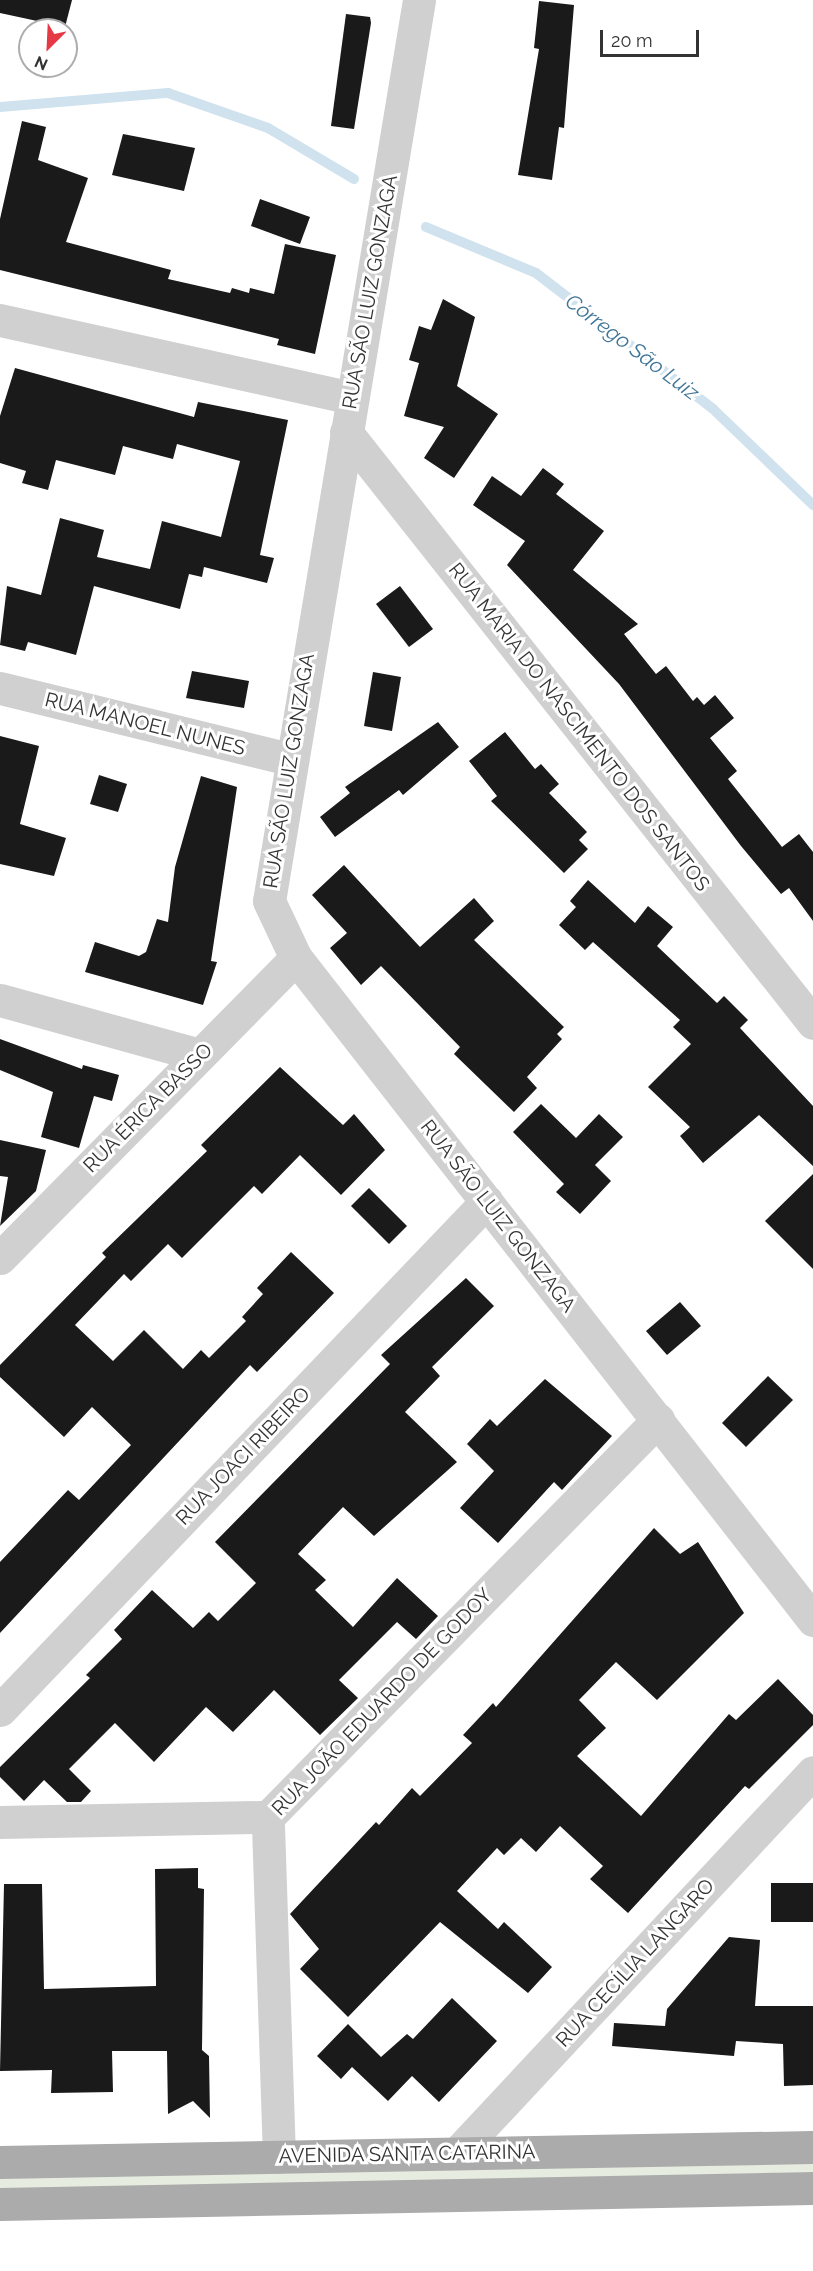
<!DOCTYPE html>
<html>
<head>
<meta charset="utf-8">
<style>
  body { margin:0 }
  #map { position:relative; width:813px; height:2271px; overflow:hidden; background:#fff; font-family:Raleway,sans-serif }
  div>[style] { position:absolute }
  .green>* { inset:0; background:#e6ecdf }
  .stream>* { height:10px; margin:-5px; padding:0 5px; transform-origin:5px; border-radius:5px; background:#cfe2ee }
  .building>* { inset:0; background:#1a1a1a }
  .minor>* { height:33px; margin:-16.5px; padding:0 16.5px; transform-origin:16.5px; border-radius:16.5px; background:#d0d0d0 }
  .major>* { height:33px; margin:-16.5px; padding:0 16.5px; transform-origin:16.5px; border-radius:16.5px; background:#ababab }
  span { translate:-50% -50%; white-space:nowrap; text-align:center; line-height:1.15; -webkit-text-stroke:6px #fff; paint-order:stroke }
  .street-label { font-size:20px; color:#333 }
  .water-label { font-size:21px; color:#3f7597; font-style:italic }
  .north { position:absolute; left:18px; top:18px; width:60px; height:60px; box-sizing:border-box; background:#fff; border:2px solid #adadad; border-radius:50%; rotate:204deg; font-size:16px; font-weight:700; line-height:24px; text-align:center; color:#333 }
  .north::after { content:''; display:block; margin:auto; width:21px; height:27px; background:#e63946; clip-path:polygon(50% 0,100% 100%,50% 72%,0 100%) }
  .scale { position:absolute; left:600px; top:30px; width:99px; height:27px; box-sizing:border-box; border:3px solid #333; border-top:0; padding-left:8px; font-size:18px; line-height:21px; white-space:nowrap; color:#333; -webkit-text-stroke:4px #fff; paint-order:stroke }
</style>
</head>
<body>
<div id="map">
  <div class="green">
    <div style="clip-path:polygon(813px 2158px,813px 2172px,0 2192px,0 2177px)"></div>
  </div>
  <div class="stream">
    <div style="left:0;top:107px;width:169px;rotate:-4.8deg"></div>
    <div style="left:168px;top:93px;width:106px;rotate:19.3deg"></div>
    <div style="left:268px;top:128px;width:100px;rotate:30.7deg"></div>
    <div style="left:426px;top:227px;width:119px;rotate:22.7deg"></div>
    <div style="left:536px;top:273px;width:223px;rotate:37.5deg"></div>
    <div style="left:713px;top:409px;width:139px;rotate:43.8deg"></div>
  </div>
  <div class="building">
    <div style="clip-path:polygon(0 0,72px 0,65px 27px,0 13px)"></div>
    <div style="clip-path:polygon(539px 1px,574px 5px,564px 128px,559px 127px,552px 180px,518px 175px,539px 49px,534px 48px)"></div>
    <div style="clip-path:polygon(346px 14px,370px 17px,371px 23px,354px 129px,331px 126px)"></div>
    <div style="clip-path:polygon(22px 121px,46px 127px,38px 160px,88px 178px,66px 242px,171px 270px,168px 279px,230px 293px,232px 288px,249px 293px,250px 288px,274px 294px,285px 244px,336px 255px,315px 354px,277px 345px,279px 339px,0 270px,0 219px)"></div>
    <div style="clip-path:polygon(123px 134px,195px 148px,184px 191px,112px 175px)"></div>
    <div style="clip-path:polygon(260px 199px,310px 217px,300px 244px,251px 226px)"></div>
    <div style="clip-path:polygon(443px 299px,475px 317px,457px 386px,498px 414px,454px 478px,424px 458px,444px 427px,404px 416px,419px 363px,409px 360px,419px 326px,431px 330px)"></div>
    <div style="clip-path:polygon(15px 368px,194px 417px,198px 402px,288px 420px,260px 555px,274px 558px,267px 583px,204px 567px,202px 577px,189px 574px,180px 609px,94px 586px,76px 655px,28px 642px,25px 651px,0 645px,7px 586px,41px 595px,60px 518px,104px 530px,97px 557px,150px 569px,162px 521px,221px 537px,240px 461px,177px 444px,173px 459px,123px 446px,115px 475px,56px 460px,48px 490px,22px 483px,26px 471px,0 463px,0 416px)"></div>
    <div style="clip-path:polygon(543px 468px,564px 484px,556px 494px,604px 531px,573px 570px,638px 624px,624px 634px,656px 674px,666px 666px,693px 701px,697px 697px,704px 705px,715px 695px,734px 718px,710px 738px,737px 771px,728px 779px,782px 847px,799px 834px,813px 852px,813px 921px,789px 888px,781px 894px,741px 846px,619px 684px,507px 565px,525px 541px,473px 505px,492px 476px,521px 496px)"></div>
    <div style="clip-path:polygon(400px 586px,433px 629px,409px 647px,376px 604px)"></div>
    <div style="clip-path:polygon(192px 671px,249px 681px,244px 708px,186px 698px)"></div>
    <div style="clip-path:polygon(373px 672px,401px 677px,392px 731px,364px 726px)"></div>
    <div style="clip-path:polygon(438px 722px,459px 747px,403px 795px,399px 790px,335px 837px,320px 817px,350px 793px,345px 787px)"></div>
    <div style="clip-path:polygon(505px 732px,535px 769px,541px 764px,559px 784px,549px 793px,587px 832px,579px 840px,588px 849px,564px 873px,491px 801px,497px 796px,469px 761px)"></div>
    <div style="clip-path:polygon(0 736px,39px 746px,20px 824px,66px 838px,54px 876px,0 864px)"></div>
    <div style="clip-path:polygon(99px 775px,127px 784px,118px 812px,90px 804px)"></div>
    <div style="clip-path:polygon(201px 776px,237px 787px,211px 961px,217px 962px,203px 1005px,85px 972px,95px 942px,139px 956px,146px 952px,157px 919px,168px 922px,175px 867px)"></div>
    <div style="clip-path:polygon(344px 865px,420px 947px,474px 898px,494px 921px,474px 940px,564px 1027px,557px 1034px,562px 1039px,527px 1077px,537px 1088px,514px 1112px,454px 1054px,460px 1047px,381px 966px,361px 985px,330px 948px,347px 933px,312px 895px)"></div>
    <div style="clip-path:polygon(588px 880px,635px 923px,648px 906px,673px 927px,657px 946px,717px 1003px,724px 996px,748px 1020px,740px 1028px,813px 1106px,813px 1166px,759px 1115px,703px 1163px,680px 1136px,690px 1127px,648px 1087px,691px 1044px,673px 1027px,680px 1020px,593px 942px,585px 950px,559px 925px,576px 907px,570px 901px)"></div>
    <div style="clip-path:polygon(0 1039px,82px 1069px,83px 1065px,119px 1075px,112px 1101px,94px 1096px,79px 1148px,41px 1137px,53px 1092px,0 1070px)"></div>
    <div style="clip-path:polygon(280px 1067px,343px 1125px,354px 1114px,385px 1150px,341px 1195px,300px 1155px,262px 1194px,254px 1186px,182px 1258px,168px 1244px,131px 1281px,124px 1274px,75px 1325px,113px 1361px,144px 1330px,183px 1369px,201px 1350px,209px 1358px,246px 1321px,242px 1317px,263px 1294px,257px 1288px,291px 1252px,334px 1293px,257px 1372px,250px 1365px,0 1633px,0 1562px,68px 1490px,79px 1500px,131px 1445px,92px 1407px,64px 1437px,0 1377px,0 1365px,106px 1257px,102px 1253px,207px 1151px,201px 1145px)"></div>
    <div style="clip-path:polygon(541px 1104px,576px 1138px,599px 1114px,623px 1137px,595px 1165px,611px 1181px,580px 1214px,556px 1192px,564px 1184px,513px 1132px)"></div>
    <div style="clip-path:polygon(0 1140px,46px 1150px,36px 1191px,0 1226px,8px 1177px,0 1176px)"></div>
    <div style="clip-path:polygon(813px 1174px,813px 1269px,765px 1221px)"></div>
    <div style="clip-path:polygon(369px 1188px,407px 1226px,389px 1244px,351px 1206px)"></div>
    <div style="clip-path:polygon(466px 1278px,494px 1306px,432px 1367px,440px 1376px,405px 1412px,457px 1462px,374px 1536px,343px 1507px,298px 1554px,326px 1580px,315px 1590px,353px 1627px,397px 1578px,438px 1616px,416px 1639px,397px 1622px,339px 1680px,358px 1698px,320px 1735px,274px 1690px,233px 1732px,206px 1707px,154px 1762px,115px 1723px,69px 1769px,91px 1791px,81px 1802px,67px 1802px,44px 1780px,24px 1801px,0 1777px,0 1767px,90px 1678px,86px 1675px,122px 1639px,114px 1630px,152px 1590px,193px 1628px,209px 1612px,218px 1621px,256px 1583px,215px 1542px,390px 1364px,381px 1355px)"></div>
    <div style="clip-path:polygon(680px 1302px,701px 1326px,667px 1355px,646px 1331px)"></div>
    <div style="clip-path:polygon(768px 1376px,793px 1400px,746px 1447px,722px 1423px)"></div>
    <div style="clip-path:polygon(545px 1379px,612px 1436px,562px 1490px,554px 1482px,498px 1543px,460px 1508px,494px 1471px,467px 1444px,490px 1419px,497px 1426px)"></div>
    <div style="clip-path:polygon(654px 1528px,680px 1554px,698px 1542px,744px 1613px,657px 1700px,616px 1662px,579px 1700px,606px 1728px,577px 1756px,641px 1816px,729px 1714px,736px 1720px,778px 1679px,813px 1715px,813px 1725px,749px 1789px,745px 1786px,628px 1913px,590px 1879px,603px 1866px,560px 1826px,536px 1852px,521px 1838px,504px 1855px,497px 1848px,457px 1891px,498px 1929px,504px 1922px,552px 1967px,528px 1993px,440px 1922px,348px 2017px,300px 1969px,319px 1949px,290px 1914px,376px 1822px,379px 1825px,412px 1788px,420px 1796px,472px 1743px,463px 1735px,493px 1703px,496px 1707px)"></div>
    <div style="clip-path:polygon(198px 1868px,198px 1888px,204px 1889px,202px 2050px,209px 2056px,210px 2118px,193px 2101px,168px 2114px,167px 2051px,112px 2051px,113px 2092px,51px 2093px,52px 2070px,0 2071px,4px 1884px,42px 1884px,44px 1989px,156px 1986px,155px 1869px)"></div>
    <div style="clip-path:polygon(771px 1883px,813px 1883px,813px 1922px,771px 1922px)"></div>
    <div style="clip-path:polygon(729px 1937px,760px 1940px,755px 2006px,813px 2006px,813px 2085px,784px 2086px,783px 2044px,736px 2041px,734px 2056px,612px 2046px,614px 2023px,665px 2026px,667px 2009px)"></div>
    <div style="clip-path:polygon(452px 1998px,497px 2041px,439px 2102px,412px 2076px,388px 2101px,352px 2067px,341px 2079px,317px 2056px,348px 2024px,381px 2057px,407px 2034px,413px 2039px)"></div>
  </div>
  <div class="minor">
    <div style="left:419px;top:0;width:913px;rotate:99.45deg"></div>
    <div style="left:269px;top:901px;width:63px;rotate:64.7deg"></div>
    <div style="left:296px;top:958px;width:840px;rotate:52.01deg"></div>
    <div style="left:0;top:320px;width:360px;rotate:12.5deg"></div>
    <div style="left:346px;top:432px;width:753px;rotate:51.68deg"></div>
    <div style="left:0;top:688px;width:299px;rotate:13.8deg"></div>
    <div style="left:0;top:1000px;width:207px;rotate:15.4deg"></div>
    <div style="left:0;top:1258px;width:421px;rotate:-45.4deg"></div>
    <div style="left:0;top:1710px;width:704px;rotate:-46.27deg"></div>
    <div style="left:0;top:1822px;width:268px;rotate:-1.1deg"></div>
    <div style="left:457px;top:2153px;width:521px;rotate:-46.94deg"></div>
    <div style="left:279px;top:2157px;width:340px;rotate:-91.9deg"></div>
    <div style="left:268px;top:1817px;width:557px;rotate:-45.51deg"></div>
  </div>
  <div class="major">
    <div style="left:0;top:2162px;width:813px;rotate:-1.06deg"></div>
    <div style="left:0;top:2204px;width:813px;rotate:-1.13deg"></div>
  </div>
  <div class="street-label">
    <span style="left:370px;top:292px;rotate:-80deg">RUA SÃO LUIZ GONZAGA</span>
    <span style="left:145px;top:724px;rotate:14deg">RUA MANOEL NUNES</span>
    <span style="left:579px;top:727px;rotate:52deg">RUA MARIA DO NASCIMENTO DOS SANTOS</span>
    <span style="left:289px;top:771px;rotate:-81deg">RUA SÃO LUIZ GONZAGA</span>
    <span style="left:148px;top:1108px;rotate:-45deg">RUA ÉRICA BASSO</span>
    <span style="left:498px;top:1216px;rotate:52deg">RUA SÃO LUIZ GONZAGA</span>
    <span style="left:243px;top:1456px;rotate:-46deg">RUA JOACI RIBEIRO</span>
    <span style="left:382px;top:1702px;rotate:-46deg">RUA JOÃO EDUARDO DE GODOY</span>
    <span style="left:635px;top:1963px;rotate:-47deg">RUA CECÍLIA LANGARO</span>
    <span style="left:407px;top:2154px;rotate:-1deg">AVENIDA SANTA CATARINA</span>
  </div>
  <div class="water-label">
    <span style="left:632px;top:347px;rotate:37deg">Córrego São Luiz</span>
  </div>
  <div class="north">N</div>
  <div class="scale">20 m</div>
</div>
</body>
</html>
